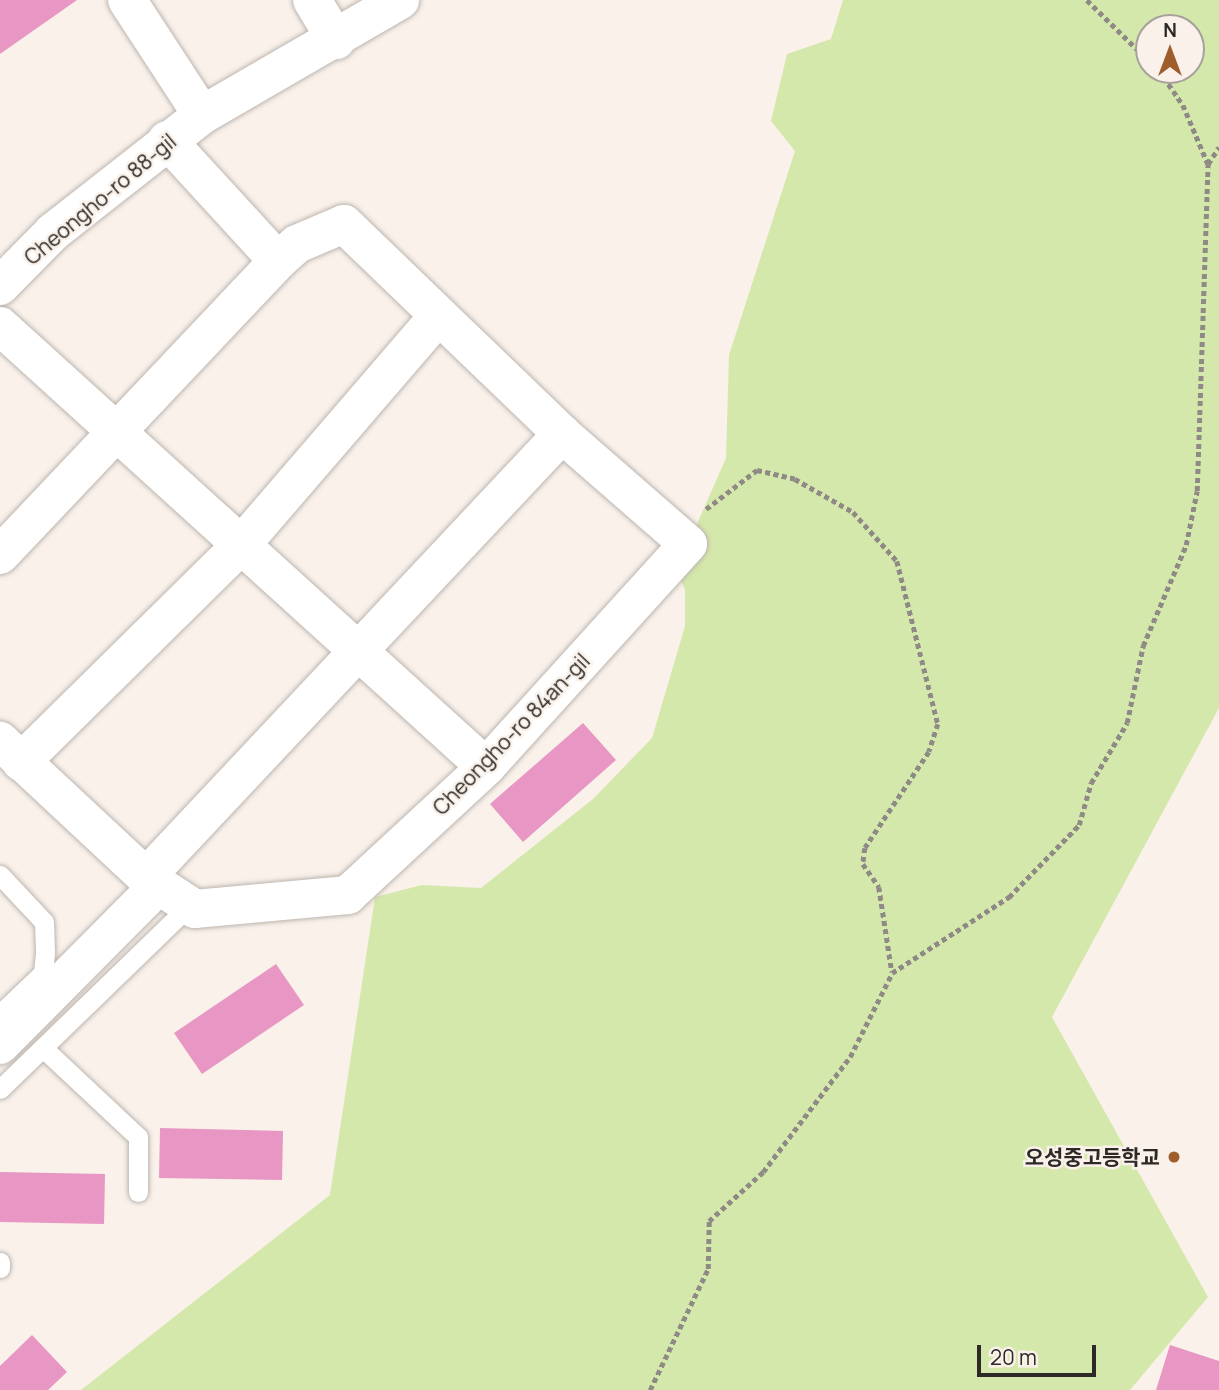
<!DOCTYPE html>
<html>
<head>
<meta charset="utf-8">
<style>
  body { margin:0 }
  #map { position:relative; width:1219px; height:1390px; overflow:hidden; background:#f9f1ea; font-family:Manrope,"Noto Sans KR",sans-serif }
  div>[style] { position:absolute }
  .green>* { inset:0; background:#d5e8ab }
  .building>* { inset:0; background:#e896c3 }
  .path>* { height:4.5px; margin-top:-2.25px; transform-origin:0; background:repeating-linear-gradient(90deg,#8f8a86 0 5px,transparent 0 8.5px) }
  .roads { filter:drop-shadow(0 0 2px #bdb5af) drop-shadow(0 0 2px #bdb5af) }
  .service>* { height:19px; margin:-9.5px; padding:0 9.5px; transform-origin:9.5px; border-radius:9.5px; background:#fff }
  .minor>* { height:38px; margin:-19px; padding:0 19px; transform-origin:19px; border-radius:19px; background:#fff }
  .dots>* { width:19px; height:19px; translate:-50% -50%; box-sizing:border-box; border:4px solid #f9f1ea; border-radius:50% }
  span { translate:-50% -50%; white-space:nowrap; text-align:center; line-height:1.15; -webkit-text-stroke:5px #f9f1ea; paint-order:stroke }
  .street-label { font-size:21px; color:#2c2927 }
  .poi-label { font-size:21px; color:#2c2927; font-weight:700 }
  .right { translate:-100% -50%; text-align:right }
  .north { position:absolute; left:1135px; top:14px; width:70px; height:70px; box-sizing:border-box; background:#f9f1ea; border:2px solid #a7a19c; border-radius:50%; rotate:0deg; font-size:19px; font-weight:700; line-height:28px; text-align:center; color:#2c2927 }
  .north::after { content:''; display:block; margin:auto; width:24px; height:32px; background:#9f5d2b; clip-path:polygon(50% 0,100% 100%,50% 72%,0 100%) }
  .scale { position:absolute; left:977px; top:1345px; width:119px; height:32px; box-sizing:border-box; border:4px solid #2c2927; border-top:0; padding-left:9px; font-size:21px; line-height:24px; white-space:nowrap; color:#2c2927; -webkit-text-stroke:5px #f9f1ea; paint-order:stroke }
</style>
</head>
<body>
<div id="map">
  <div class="green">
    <div style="clip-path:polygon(evenodd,843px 0,1219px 0,1219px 708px,1052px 1017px,1208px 1297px,1130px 1390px,81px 1390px,330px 1195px,375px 897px,422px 885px,481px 888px,593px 799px,652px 738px,685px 626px,685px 589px,676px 572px,726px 458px,729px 355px,795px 151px,771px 121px,787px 54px,831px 39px,843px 0,1149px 28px,1191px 28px,1191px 70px,1149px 70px,1149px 28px)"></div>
  </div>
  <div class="building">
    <div style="clip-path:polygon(0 0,77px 0,0 54px)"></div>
    <div style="clip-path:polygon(583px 723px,616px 760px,523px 842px,490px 804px)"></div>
    <div style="clip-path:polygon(276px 964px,304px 1005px,202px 1074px,174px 1033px)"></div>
    <div style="clip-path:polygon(160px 1128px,283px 1131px,282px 1180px,159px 1178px)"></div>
    <div style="clip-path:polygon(0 1172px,105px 1174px,104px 1224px,0 1222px)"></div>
    <div style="clip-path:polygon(32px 1335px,67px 1372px,48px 1390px,0 1390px,0 1366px)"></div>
    <div style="clip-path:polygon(1170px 1345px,1219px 1361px,1219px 1390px,1156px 1390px)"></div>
  </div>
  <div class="path">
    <div style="left:1087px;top:0;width:87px;rotate:44.5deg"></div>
    <div style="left:1159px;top:70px;width:42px;rotate:55.6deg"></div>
    <div style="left:1183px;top:105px;width:64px;rotate:67deg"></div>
    <div style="left:706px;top:509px;width:64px;rotate:-37.4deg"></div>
    <div style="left:757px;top:470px;width:39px;rotate:13deg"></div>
    <div style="left:795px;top:479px;width:67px;rotate:29.6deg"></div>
    <div style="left:853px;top:512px;width:66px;rotate:48.1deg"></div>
    <div style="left:897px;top:561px;width:168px;rotate:75.9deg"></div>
    <div style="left:938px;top:724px;width:29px;rotate:108deg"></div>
    <div style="left:929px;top:752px;width:115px;rotate:123.7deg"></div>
    <div style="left:865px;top:848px;width:16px;rotate:97deg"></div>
    <div style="left:863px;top:864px;width:28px;rotate:55deg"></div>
    <div style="left:879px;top:887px;width:86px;rotate:81.3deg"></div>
    <div style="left:650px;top:1390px;width:134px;rotate:-64.4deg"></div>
    <div style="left:708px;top:1269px;width:48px;rotate:-88.8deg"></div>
    <div style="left:709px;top:1221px;width:73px;rotate:-42.2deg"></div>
    <div style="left:763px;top:1172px;width:144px;rotate:-52.9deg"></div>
    <div style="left:850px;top:1057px;width:94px;rotate:-63.4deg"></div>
    <div style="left:892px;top:973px;width:140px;rotate:-33deg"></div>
    <div style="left:1009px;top:897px;width:100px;rotate:-45.8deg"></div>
    <div style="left:1079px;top:825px;width:44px;rotate:-74.1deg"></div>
    <div style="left:1091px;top:783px;width:70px;rotate:-59deg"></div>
    <div style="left:1127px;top:723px;width:79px;rotate:-78.3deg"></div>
    <div style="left:1143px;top:646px;width:110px;rotate:-66.9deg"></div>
    <div style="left:1186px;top:545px;width:55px;rotate:-78.5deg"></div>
    <div style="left:1197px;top:491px;width:327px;rotate:-88.1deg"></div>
    <div style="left:1208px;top:164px;width:20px;rotate:-57deg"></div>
  </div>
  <div class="roads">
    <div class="service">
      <div style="left:0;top:875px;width:64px;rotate:46.9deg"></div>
      <div style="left:44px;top:922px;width:31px;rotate:88deg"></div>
      <div style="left:45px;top:953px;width:20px;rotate:96deg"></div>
      <div style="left:43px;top:973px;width:59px;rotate:136.4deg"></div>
      <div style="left:43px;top:1048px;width:130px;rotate:43.1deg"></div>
      <div style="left:138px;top:1137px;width:55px;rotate:90deg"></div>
      <div style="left:0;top:1089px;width:264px;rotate:-44.1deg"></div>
      <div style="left:0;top:1262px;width:6px;rotate:90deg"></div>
    </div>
    <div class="minor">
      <div style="left:127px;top:0;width:137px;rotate:56.9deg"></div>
      <div style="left:312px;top:0;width:47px;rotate:59deg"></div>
      <div style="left:167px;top:140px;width:164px;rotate:47.5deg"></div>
      <div style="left:0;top:286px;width:76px;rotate:-45.5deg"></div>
      <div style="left:53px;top:232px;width:189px;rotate:-38.1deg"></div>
      <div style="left:202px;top:115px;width:229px;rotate:-30.1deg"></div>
      <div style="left:0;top:326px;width:656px;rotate:42.22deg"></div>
      <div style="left:0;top:555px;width:405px;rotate:-46.6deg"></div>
      <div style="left:278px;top:261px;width:25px;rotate:-42deg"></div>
      <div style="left:297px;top:244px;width:51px;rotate:-23.1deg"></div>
      <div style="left:344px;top:224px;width:303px;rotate:43.9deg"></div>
      <div style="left:562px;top:434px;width:167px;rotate:41.1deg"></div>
      <div style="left:688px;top:544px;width:301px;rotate:132.2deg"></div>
      <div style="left:486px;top:767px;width:188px;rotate:137.2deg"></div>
      <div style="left:348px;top:895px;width:154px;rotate:174.8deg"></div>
      <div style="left:195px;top:909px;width:59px;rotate:-146.9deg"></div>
      <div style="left:146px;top:877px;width:200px;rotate:-137deg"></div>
      <div style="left:21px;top:762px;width:312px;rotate:-44.6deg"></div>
      <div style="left:243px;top:543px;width:299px;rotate:-49.3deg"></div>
      <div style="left:146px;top:877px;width:608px;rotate:-46.8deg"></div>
      <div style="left:0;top:1045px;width:226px;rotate:-45.2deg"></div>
    </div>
  </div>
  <div class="dots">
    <div style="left:1174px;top:1157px;background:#9f5d2b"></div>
  </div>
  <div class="street-label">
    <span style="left:100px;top:199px;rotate:-40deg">Cheongho-ro 88-gil</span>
    <span style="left:511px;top:734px;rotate:-46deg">Cheongho-ro 84an-gil</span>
  </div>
  <div class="poi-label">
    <span class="right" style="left:1160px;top:1157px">오성중고등학교</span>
  </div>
  <div class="north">N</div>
  <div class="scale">20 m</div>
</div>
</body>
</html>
